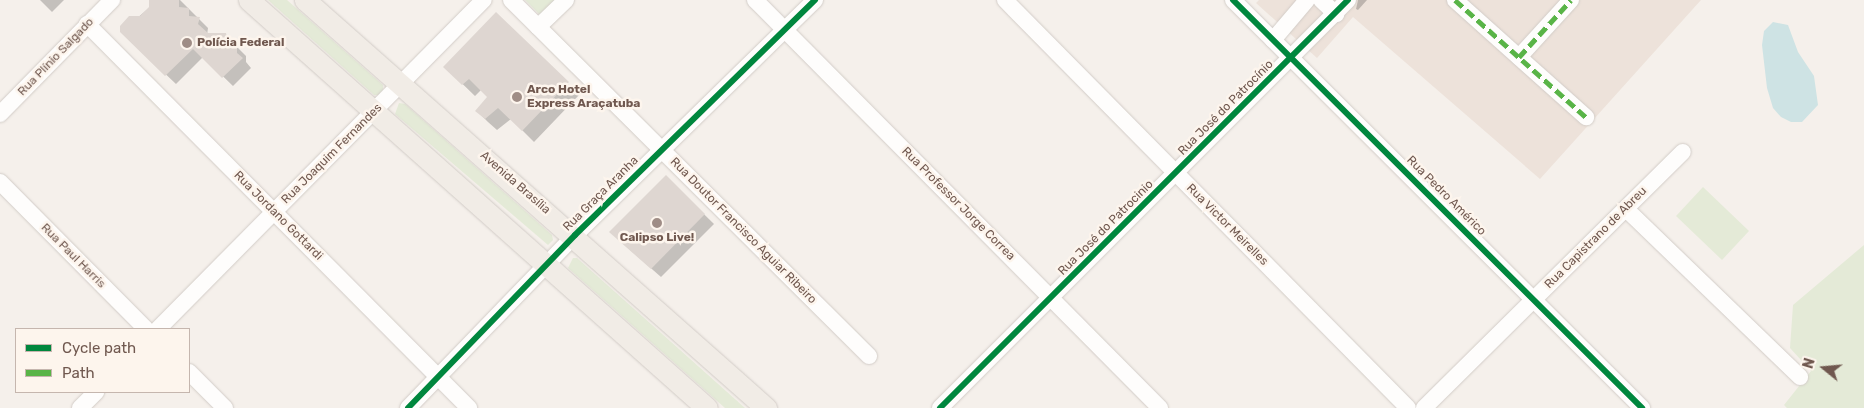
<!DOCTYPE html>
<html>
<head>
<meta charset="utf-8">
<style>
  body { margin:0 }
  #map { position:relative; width:1864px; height:408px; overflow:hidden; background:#f5f0eb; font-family:Rubik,sans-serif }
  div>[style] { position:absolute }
  .residential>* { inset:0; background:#ede2da }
  .green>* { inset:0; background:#e4ead7 }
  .water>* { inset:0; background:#cee3e4 }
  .shadow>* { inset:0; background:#0003 }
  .building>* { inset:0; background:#ded6d1 }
  .roads { filter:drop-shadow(0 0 1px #d2ccc7) drop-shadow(0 0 1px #d2ccc7) }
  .minor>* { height:16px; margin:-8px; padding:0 8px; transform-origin:8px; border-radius:8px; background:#fefdfc }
  .major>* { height:21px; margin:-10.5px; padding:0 10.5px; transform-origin:10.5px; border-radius:10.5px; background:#f1ece6 }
  .quiet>* { height:5px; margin-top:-2.5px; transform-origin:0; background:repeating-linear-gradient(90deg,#59b447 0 10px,transparent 0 15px) }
  .cycleway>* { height:6px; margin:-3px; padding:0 3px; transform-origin:3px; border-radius:3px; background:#00873e }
  .dots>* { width:14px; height:14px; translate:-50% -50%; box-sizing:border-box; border:2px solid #fdf5ed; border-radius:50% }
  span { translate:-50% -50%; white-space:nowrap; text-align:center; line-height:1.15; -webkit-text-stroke:5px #fdf5ed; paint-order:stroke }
  .poi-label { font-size:12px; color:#70584f; font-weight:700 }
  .left { translate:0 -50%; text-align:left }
  .street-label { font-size:12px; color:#70584f }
  .legend { position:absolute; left:15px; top:328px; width:175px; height:65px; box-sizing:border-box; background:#fdf5ed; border:1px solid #c5b6ae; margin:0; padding:6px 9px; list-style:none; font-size:15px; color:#70584f }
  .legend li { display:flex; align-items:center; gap:10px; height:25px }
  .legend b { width:25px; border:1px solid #c5b6ae }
  .north { position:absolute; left:1799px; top:343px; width:50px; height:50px; -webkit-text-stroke:4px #fdf5ed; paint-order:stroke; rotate:287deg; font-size:14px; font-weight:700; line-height:20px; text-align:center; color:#70584f }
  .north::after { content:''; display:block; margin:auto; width:18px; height:22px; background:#70584f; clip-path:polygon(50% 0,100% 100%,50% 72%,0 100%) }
</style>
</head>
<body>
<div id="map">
  <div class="residential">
    <div style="clip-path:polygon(1259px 0,1701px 0,1540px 179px,1353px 17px,1317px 58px,1256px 3px)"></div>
  </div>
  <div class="green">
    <div style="clip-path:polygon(268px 0,287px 0,383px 85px,383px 90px,379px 95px,374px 95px)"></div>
    <div style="clip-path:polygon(525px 0,557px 0,541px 16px)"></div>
    <div style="clip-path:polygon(399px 103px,405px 104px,552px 235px,553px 240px,548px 245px,395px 114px)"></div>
    <div style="clip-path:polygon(1703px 187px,1749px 231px,1722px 260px,1676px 216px)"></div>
    <div style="clip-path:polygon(1864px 245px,1864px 408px,1787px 408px,1784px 405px,1811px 371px,1790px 348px,1793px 305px)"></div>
    <div style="clip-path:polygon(573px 258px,577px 258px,745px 408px,725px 408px,568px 268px)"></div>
  </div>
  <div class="water">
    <div style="clip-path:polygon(1773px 22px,1788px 25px,1798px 52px,1814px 76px,1818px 105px,1802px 122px,1791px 122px,1781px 117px,1773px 108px,1767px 88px,1762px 45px,1764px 31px)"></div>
  </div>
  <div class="shadow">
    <div style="clip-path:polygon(40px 0,64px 0,52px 12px)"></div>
    <div style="clip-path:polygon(150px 0,180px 0,208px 28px,207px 35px,225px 35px,246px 56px,246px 62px,251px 68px,233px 86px,203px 57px,176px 84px,121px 32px,150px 7px)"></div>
    <div style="clip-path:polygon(1358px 0,1367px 0,1358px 10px,1356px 9px)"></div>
    <div style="clip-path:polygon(496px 14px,579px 95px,534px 142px,511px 119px,497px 130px,488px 122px,477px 111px,489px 97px,481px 90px,475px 96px,445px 67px)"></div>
    <div style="clip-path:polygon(666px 177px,714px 224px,661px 277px,620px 241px)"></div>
  </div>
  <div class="building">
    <div style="clip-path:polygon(149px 0,179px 0,179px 7px,189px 8px,189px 16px,200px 17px,198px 24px,208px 33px,226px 33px,228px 44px,237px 45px,237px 53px,243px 58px,222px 78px,193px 49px,165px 76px,120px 32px,120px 26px,129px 16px,140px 16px,149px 7px)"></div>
    <div style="clip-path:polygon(496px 12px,569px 82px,522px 131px,498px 108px,485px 119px,475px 111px,487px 97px,469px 79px,462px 85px,443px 67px)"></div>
    <div style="clip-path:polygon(666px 175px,705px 214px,651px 269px,609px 232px)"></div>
  </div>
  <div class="roads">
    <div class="minor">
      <div style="left:511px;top:0;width:505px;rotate:44.84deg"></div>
      <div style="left:755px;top:0;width:575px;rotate:45.21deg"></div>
      <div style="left:1005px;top:0;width:573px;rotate:45.35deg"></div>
      <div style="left:1233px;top:0;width:578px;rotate:44.93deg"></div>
      <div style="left:1321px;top:0;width:21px;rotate:43deg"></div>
      <div style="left:1455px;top:0;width:176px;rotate:41.8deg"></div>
      <div style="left:87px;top:24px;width:542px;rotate:45.15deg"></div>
      <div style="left:538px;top:27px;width:39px;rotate:-44deg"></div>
      <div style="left:1273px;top:40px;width:52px;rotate:-49.6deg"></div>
      <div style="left:1519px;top:57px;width:77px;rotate:-47.6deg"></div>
      <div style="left:0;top:114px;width:160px;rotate:-45.5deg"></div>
      <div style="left:0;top:182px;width:207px;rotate:45.2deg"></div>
      <div style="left:1626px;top:209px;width:242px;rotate:44deg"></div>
      <div style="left:158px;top:329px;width:463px;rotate:-45.3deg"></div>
      <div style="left:189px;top:372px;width:51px;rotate:45deg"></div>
      <div style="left:80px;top:408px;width:23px;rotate:-45deg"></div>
      <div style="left:408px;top:408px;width:240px;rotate:-46deg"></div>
      <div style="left:575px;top:235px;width:336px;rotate:-44.4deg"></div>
      <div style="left:940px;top:408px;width:577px;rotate:-45deg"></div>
      <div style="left:1424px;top:408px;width:364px;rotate:-44.7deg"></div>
    </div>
    <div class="major">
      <div style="left:249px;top:0;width:613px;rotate:41.7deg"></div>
      <div style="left:305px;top:0;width:616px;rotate:41.51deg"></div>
    </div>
  </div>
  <div class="quiet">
    <div style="left:1455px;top:0;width:176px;rotate:41.8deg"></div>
    <div style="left:1519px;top:57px;width:77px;rotate:-47.6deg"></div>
  </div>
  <div class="cycleway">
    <div style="left:1233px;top:0;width:578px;rotate:44.93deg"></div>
    <div style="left:408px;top:408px;width:240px;rotate:-46deg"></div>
    <div style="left:575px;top:235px;width:336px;rotate:-44.4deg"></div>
    <div style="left:940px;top:408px;width:577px;rotate:-45deg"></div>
  </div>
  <div class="dots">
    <div style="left:187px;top:43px;background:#9f8d86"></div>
    <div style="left:517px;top:97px;background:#9f8d86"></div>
    <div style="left:657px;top:223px;background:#9f8d86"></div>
  </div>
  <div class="poi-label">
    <span class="left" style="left:197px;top:43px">Polícia Federal</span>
    <span class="left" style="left:527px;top:97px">Arco Hotel<br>Express Araçatuba</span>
    <span style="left:657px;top:238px">Calipso Live!</span>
  </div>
  <div class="street-label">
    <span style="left:56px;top:57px;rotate:-46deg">Rua Plínio Salgado</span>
    <span style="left:1226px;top:108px;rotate:-45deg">Rua José do Patrocínio</span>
    <span style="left:332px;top:154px;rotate:-45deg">Rua Joaquim Fernandes</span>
    <span style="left:515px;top:183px;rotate:41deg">Avenida Brasília</span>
    <span style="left:601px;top:194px;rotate:-45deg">Rua Graça Aranha</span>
    <span style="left:1446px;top:196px;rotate:45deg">Rua Pedro Américo</span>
    <span style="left:958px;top:204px;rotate:45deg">Rua Professor Jorge Correa</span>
    <span style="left:278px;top:216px;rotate:45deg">Rua Jordano Gottardi</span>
    <span style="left:1227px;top:225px;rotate:45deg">Rua Victor Meirelles</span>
    <span style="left:1106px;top:228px;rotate:-45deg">Rua José do Patrocinio</span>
    <span style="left:743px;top:231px;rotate:45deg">Rua Doutor Francisco Aguiar Ribeiro</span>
    <span style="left:1596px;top:238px;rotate:-45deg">Rua Capistrano de Abreu</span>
    <span style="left:73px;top:256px;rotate:45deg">Rua Paul Harris</span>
  </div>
  <ul class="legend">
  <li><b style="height:6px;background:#00873e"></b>Cycle path</li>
  <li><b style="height:6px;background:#59b447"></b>Path</li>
  </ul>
  <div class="north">N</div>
</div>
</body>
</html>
